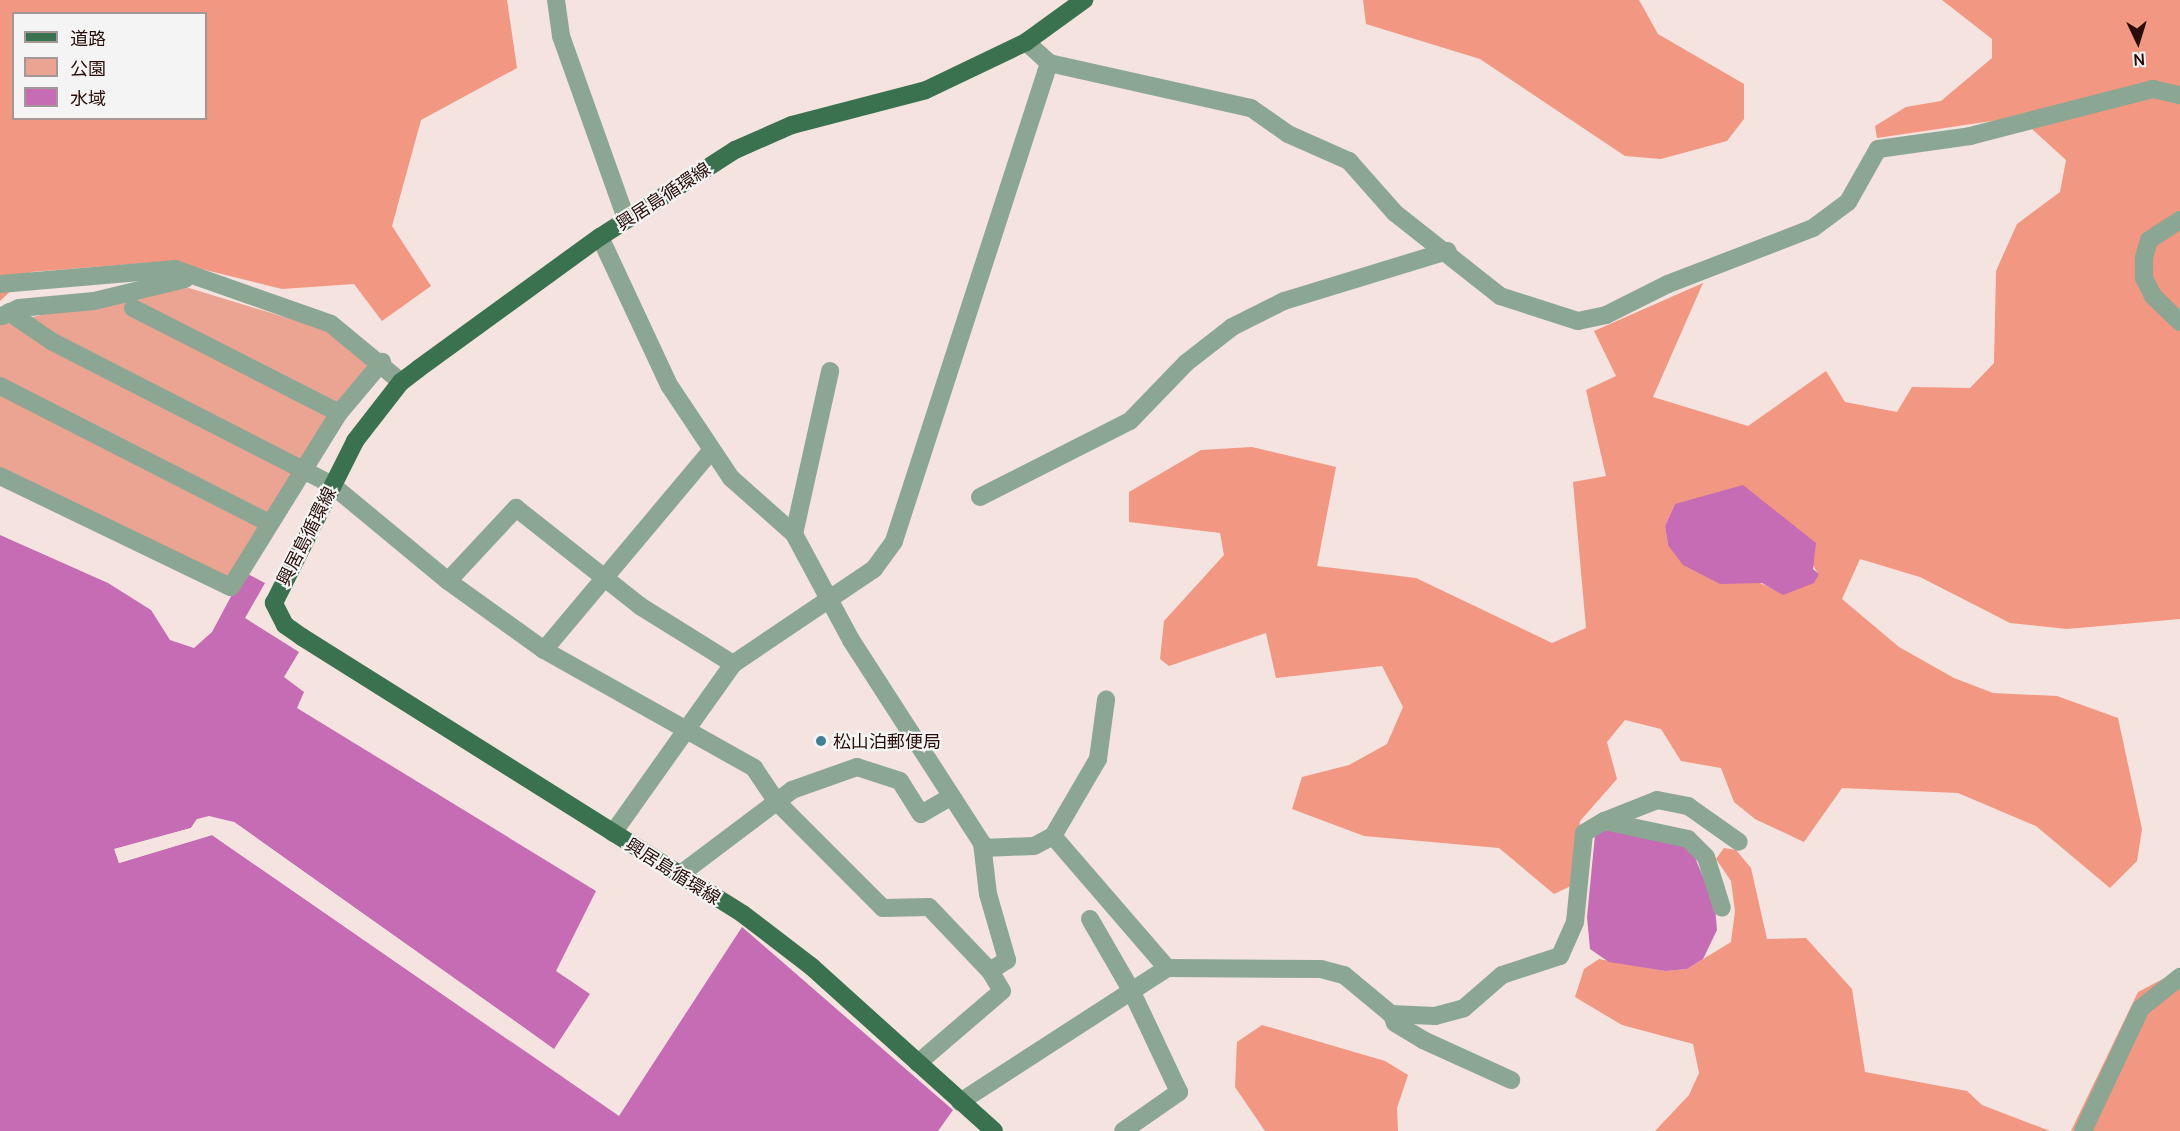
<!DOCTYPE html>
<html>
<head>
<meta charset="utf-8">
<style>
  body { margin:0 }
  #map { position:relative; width:2180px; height:1131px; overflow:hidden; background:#f4e3df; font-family:Manrope,"Noto Sans JP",sans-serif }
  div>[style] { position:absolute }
  .green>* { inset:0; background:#eba392 }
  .forest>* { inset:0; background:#f29781 }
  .water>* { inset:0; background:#c56cb4 }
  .pier>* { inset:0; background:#f4e3df }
  .minor>* { height:18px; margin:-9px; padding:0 9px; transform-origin:9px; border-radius:9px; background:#8ba793 }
  .major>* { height:18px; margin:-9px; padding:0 9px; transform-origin:9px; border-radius:9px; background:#3a714e }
  .dots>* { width:16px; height:16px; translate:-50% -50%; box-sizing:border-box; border:3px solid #f4f4f4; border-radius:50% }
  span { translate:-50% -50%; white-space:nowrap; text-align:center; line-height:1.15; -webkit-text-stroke:4.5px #f4f4f4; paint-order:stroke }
  .street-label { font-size:18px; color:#290e07 }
  .poi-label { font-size:18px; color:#290e07 }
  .left { translate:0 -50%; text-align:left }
  .legend { position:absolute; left:12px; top:12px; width:195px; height:108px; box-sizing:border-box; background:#f4f4f4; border:2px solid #a39895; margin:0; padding:8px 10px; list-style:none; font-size:18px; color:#290e07 }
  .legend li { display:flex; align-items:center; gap:12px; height:30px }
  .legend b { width:30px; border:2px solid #a39895 }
  .north { position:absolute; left:2108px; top:12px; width:60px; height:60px; -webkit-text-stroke:4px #f4f4f4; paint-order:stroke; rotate:176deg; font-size:16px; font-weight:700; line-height:24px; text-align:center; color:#290e07 }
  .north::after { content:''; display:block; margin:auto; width:21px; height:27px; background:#290e07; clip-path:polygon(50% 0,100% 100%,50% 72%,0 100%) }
</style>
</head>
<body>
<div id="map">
  <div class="green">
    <div style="clip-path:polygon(189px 288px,327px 330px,372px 362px,345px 392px,229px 578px,0 467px,0 324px,152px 291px)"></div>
  </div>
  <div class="forest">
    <div style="clip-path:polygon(evenodd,0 0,507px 0,517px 68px,421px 120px,392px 226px,431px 286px,382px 321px,354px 284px,282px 289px,169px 261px,31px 272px,0 301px,0 0,14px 14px,206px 14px,206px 118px,14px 118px,14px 14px)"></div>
    <div style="clip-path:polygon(1363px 0,1639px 0,1658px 34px,1744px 84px,1744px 119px,1727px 141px,1661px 159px,1625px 156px,1480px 59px,1366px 24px)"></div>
    <div style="clip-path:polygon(evenodd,1942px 0,2180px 0,2180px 619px,2067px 629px,2010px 623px,1920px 577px,1860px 559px,1842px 599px,1899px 647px,1954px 678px,1993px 693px,2057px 696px,2118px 718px,2142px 829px,2137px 861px,2110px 888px,2036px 826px,1958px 793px,1842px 788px,1804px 842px,1755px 819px,1734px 802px,1721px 768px,1681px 761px,1661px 729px,1625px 720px,1607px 742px,1617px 779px,1580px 821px,1573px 885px,1554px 894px,1499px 848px,1364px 836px,1292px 809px,1302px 777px,1349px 765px,1387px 744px,1403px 707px,1382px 666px,1276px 678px,1266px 633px,1169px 666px,1160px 659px,1164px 621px,1224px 555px,1220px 533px,1129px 522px,1129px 492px,1201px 450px,1252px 447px,1336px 467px,1317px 566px,1416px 578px,1552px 643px,1586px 628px,1573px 482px,1606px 476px,1586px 390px,1616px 376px,1594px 331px,1703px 283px,1653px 397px,1748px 426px,1826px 371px,1845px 402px,1897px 412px,1912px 387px,1970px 388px,1994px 363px,1996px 271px,2017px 224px,2060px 192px,2066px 160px,2019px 117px,1877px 138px,1875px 126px,1906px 107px,1941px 101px,1992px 58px,1992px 39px,1942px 0,1675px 504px,1812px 564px,1819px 575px,1772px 588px,1668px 545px,1665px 526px,1675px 504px)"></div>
    <div style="clip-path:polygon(1724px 848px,1736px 850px,1751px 868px,1767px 939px,1806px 938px,1852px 989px,1865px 1072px,1967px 1091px,1982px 1105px,2050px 1131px,1655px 1131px,1689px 1095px,1699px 1073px,1693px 1044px,1622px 1025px,1575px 997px,1584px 969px,1599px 959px,1666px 971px,1687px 969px,1731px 942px,1735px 911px,1731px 881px,1716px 859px)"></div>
    <div style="clip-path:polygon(2180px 970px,2180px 1131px,2071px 1131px,2138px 992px)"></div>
    <div style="clip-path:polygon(1262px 1025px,1385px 1061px,1408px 1075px,1397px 1108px,1398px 1131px,1265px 1131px,1235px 1087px,1237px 1042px)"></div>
  </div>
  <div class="water">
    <div style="clip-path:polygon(1743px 485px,1816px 543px,1813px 569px,1819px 574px,1814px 583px,1783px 595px,1762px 583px,1720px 584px,1683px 565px,1668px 545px,1665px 526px,1675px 504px)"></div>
    <div style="clip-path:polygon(0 535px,108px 583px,151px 610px,170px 640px,194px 648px,212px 632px,244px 572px,265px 583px,245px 618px,299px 652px,284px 677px,304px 692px,297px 708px,596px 891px,556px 971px,590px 994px,554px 1049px,234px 822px,197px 819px,191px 828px,115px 849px,119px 863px,212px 835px,619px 1116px,742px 927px,953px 1110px,938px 1131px,0 1131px)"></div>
    <div style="clip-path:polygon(1609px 829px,1675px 840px,1694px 855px,1715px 906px,1717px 930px,1703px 959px,1687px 969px,1666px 971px,1609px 962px,1590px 949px,1587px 917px,1595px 835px)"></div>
  </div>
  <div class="pier">
    <div style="clip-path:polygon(209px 816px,234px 822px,554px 1049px,232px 825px,199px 821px,192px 831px,118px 851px,121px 860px,213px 832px,543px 1064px,212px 835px,119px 863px,114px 849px,191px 828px,197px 819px)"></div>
  </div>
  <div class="minor">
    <div style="left:556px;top:0;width:36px;rotate:82deg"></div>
    <div style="left:561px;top:36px;width:194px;rotate:70.4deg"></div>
    <div style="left:1026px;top:42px;width:31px;rotate:42deg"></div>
    <div style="left:1049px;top:63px;width:207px;rotate:12.6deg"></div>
    <div style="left:1251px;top:108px;width:45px;rotate:35.1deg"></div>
    <div style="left:1288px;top:134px;width:67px;rotate:23.9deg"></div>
    <div style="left:1349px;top:161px;width:69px;rotate:48.5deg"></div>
    <div style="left:1395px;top:213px;width:134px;rotate:38.3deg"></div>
    <div style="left:1500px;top:296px;width:82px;rotate:17.8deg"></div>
    <div style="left:1578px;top:321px;width:29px;rotate:-12deg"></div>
    <div style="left:1606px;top:315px;width:69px;rotate:-26.6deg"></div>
    <div style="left:1668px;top:284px;width:155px;rotate:-21.1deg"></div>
    <div style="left:1813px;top:228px;width:44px;rotate:-36.6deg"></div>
    <div style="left:1848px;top:202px;width:61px;rotate:-60.5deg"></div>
    <div style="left:1878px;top:149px;width:93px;rotate:-8deg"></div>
    <div style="left:1970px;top:136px;width:189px;rotate:-14.4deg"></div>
    <div style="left:2153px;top:89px;width:28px;rotate:13deg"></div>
    <div style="left:2180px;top:220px;width:37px;rotate:147deg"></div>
    <div style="left:2149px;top:240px;width:19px;rotate:106deg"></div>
    <div style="left:2144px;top:258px;width:20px;rotate:90deg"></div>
    <div style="left:2144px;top:278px;width:20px;rotate:63deg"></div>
    <div style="left:2153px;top:296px;width:37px;rotate:44deg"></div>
    <div style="left:600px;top:237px;width:163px;rotate:65deg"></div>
    <div style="left:669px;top:385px;width:112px;rotate:56.3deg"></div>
    <div style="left:731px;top:478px;width:84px;rotate:41.6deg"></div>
    <div style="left:794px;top:534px;width:120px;rotate:61.7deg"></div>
    <div style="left:851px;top:640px;width:242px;rotate:57.2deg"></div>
    <div style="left:982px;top:843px;width:51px;rotate:83.3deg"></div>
    <div style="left:988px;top:894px;width:69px;rotate:73.9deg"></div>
    <div style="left:1007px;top:960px;width:20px;rotate:147deg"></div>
    <div style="left:990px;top:971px;width:23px;rotate:59deg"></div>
    <div style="left:1002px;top:991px;width:111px;rotate:139.4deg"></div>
    <div style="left:0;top:284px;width:176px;rotate:-4.9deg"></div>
    <div style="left:175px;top:269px;width:165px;rotate:19.4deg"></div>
    <div style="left:331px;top:324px;width:91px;rotate:39.6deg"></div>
    <div style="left:133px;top:308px;width:231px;rotate:27deg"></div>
    <div style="left:9px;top:312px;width:51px;rotate:34.6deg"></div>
    <div style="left:51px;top:341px;width:316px;rotate:27.1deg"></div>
    <div style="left:332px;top:485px;width:151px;rotate:39.6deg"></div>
    <div style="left:448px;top:581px;width:118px;rotate:35.7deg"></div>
    <div style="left:544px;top:650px;width:241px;rotate:29.3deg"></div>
    <div style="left:754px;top:768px;width:40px;rotate:56deg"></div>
    <div style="left:776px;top:801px;width:151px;rotate:45deg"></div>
    <div style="left:883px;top:908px;width:46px;rotate:-1.2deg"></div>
    <div style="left:929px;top:907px;width:88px;rotate:46.4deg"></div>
    <div style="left:2px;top:316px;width:19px;rotate:-25deg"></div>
    <div style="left:19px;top:308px;width:75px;rotate:-5.3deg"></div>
    <div style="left:94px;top:301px;width:94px;rotate:-13.6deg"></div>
    <div style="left:0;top:386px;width:302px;rotate:27deg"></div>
    <div style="left:0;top:476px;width:256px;rotate:25.7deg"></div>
    <div style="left:231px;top:587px;width:205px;rotate:-58.2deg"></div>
    <div style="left:339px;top:413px;width:67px;rotate:-49.9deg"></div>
    <div style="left:980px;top:497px;width:168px;rotate:-26.9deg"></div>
    <div style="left:1130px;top:421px;width:81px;rotate:-46deg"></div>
    <div style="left:1186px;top:363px;width:58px;rotate:-38deg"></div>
    <div style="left:1232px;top:327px;width:58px;rotate:-26.6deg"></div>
    <div style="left:1284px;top:301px;width:171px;rotate:-17deg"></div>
    <div style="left:794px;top:534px;width:167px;rotate:-77.5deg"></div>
    <div style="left:448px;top:581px;width:100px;rotate:-47deg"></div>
    <div style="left:516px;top:508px;width:158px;rotate:38.3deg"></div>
    <div style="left:640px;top:606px;width:110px;rotate:31.9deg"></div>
    <div style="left:544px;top:650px;width:260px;rotate:-50deg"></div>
    <div style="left:1604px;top:821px;width:86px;rotate:12.1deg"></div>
    <div style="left:1688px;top:839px;width:25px;rotate:45deg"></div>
    <div style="left:1706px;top:857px;width:53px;rotate:72.6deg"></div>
    <div style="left:613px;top:833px;width:207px;rotate:-54.6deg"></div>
    <div style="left:733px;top:664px;width:170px;rotate:-34deg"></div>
    <div style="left:874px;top:569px;width:34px;rotate:-54deg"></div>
    <div style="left:894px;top:541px;width:503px;rotate:-72.03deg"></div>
    <div style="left:1053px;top:836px;width:89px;rotate:-59.7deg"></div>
    <div style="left:1098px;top:759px;width:60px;rotate:-82.3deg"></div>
    <div style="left:678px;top:876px;width:143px;rotate:-37deg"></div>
    <div style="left:792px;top:790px;width:69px;rotate:-19.5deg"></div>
    <div style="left:857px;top:767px;width:45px;rotate:18deg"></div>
    <div style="left:900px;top:781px;width:39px;rotate:58deg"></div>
    <div style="left:921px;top:814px;width:32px;rotate:-30deg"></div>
    <div style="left:1090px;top:919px;width:82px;rotate:60deg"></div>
    <div style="left:1131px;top:990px;width:113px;rotate:64.8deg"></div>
    <div style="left:1179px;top:1092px;width:68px;rotate:145.1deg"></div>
    <div style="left:1167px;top:968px;width:154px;rotate:0.4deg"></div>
    <div style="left:1321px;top:969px;width:24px;rotate:15deg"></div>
    <div style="left:1344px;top:975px;width:61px;rotate:39.7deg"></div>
    <div style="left:1391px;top:1014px;width:44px;rotate:2.6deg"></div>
    <div style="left:1435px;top:1016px;width:30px;rotate:-15deg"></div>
    <div style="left:1464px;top:1008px;width:50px;rotate:-41deg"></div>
    <div style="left:1502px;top:975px;width:61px;rotate:-18.1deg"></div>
    <div style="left:1560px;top:956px;width:37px;rotate:-66deg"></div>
    <div style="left:1575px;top:922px;width:89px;rotate:-84.2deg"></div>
    <div style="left:1584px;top:833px;width:23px;rotate:-31deg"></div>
    <div style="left:1604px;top:821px;width:57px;rotate:-21.6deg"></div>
    <div style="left:1657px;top:800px;width:32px;rotate:11deg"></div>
    <div style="left:1688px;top:806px;width:62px;rotate:35.2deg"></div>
    <div style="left:1392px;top:1014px;width:9px;rotate:72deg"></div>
    <div style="left:1395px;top:1023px;width:33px;rotate:31deg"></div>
    <div style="left:1423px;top:1040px;width:97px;rotate:24.4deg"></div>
    <div style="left:960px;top:1102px;width:247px;rotate:-32.9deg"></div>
    <div style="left:1167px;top:968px;width:174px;rotate:-130.8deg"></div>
    <div style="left:1053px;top:836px;width:21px;rotate:152deg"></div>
    <div style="left:1034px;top:846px;width:51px;rotate:177.8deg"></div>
    <div style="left:2083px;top:1131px;width:136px;rotate:-64.8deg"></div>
    <div style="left:2141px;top:1008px;width:50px;rotate:-38.5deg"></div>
  </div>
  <div class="major">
    <div style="left:994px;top:1131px;width:245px;rotate:-138deg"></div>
    <div style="left:812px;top:967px;width:87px;rotate:-142.5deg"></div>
    <div style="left:743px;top:914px;width:521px;rotate:-147.87deg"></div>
    <div style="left:302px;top:637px;width:21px;rotate:-145deg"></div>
    <div style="left:285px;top:625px;width:25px;rotate:-117deg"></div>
    <div style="left:274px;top:603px;width:181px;rotate:-63.4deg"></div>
    <div style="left:355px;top:441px;width:75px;rotate:-52.1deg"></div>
    <div style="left:401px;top:382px;width:21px;rotate:-37deg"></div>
    <div style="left:418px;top:369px;width:225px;rotate:-36deg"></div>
    <div style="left:600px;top:237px;width:161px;rotate:-32.8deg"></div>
    <div style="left:735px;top:150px;width:62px;rotate:-23.7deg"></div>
    <div style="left:792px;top:125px;width:138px;rotate:-14.6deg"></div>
    <div style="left:926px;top:90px;width:111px;rotate:-25.6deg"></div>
    <div style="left:1026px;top:42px;width:72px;rotate:-35.9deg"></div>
  </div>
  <div class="dots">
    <div style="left:821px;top:741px;background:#3e8191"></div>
  </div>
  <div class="street-label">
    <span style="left:663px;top:196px;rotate:-33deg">興居島循環線</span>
    <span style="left:306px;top:536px;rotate:-63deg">興居島循環線</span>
    <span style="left:673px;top:871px;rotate:32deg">興居島循環線</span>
  </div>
  <div class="poi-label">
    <span class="left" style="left:833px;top:741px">松山泊郵便局</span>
  </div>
  <ul class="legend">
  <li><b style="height:8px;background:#3a714e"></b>道路</li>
  <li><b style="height:16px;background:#eba392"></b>公園</li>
  <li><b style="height:16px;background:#c56cb4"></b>水域</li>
  </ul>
  <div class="north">N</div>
</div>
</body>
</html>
